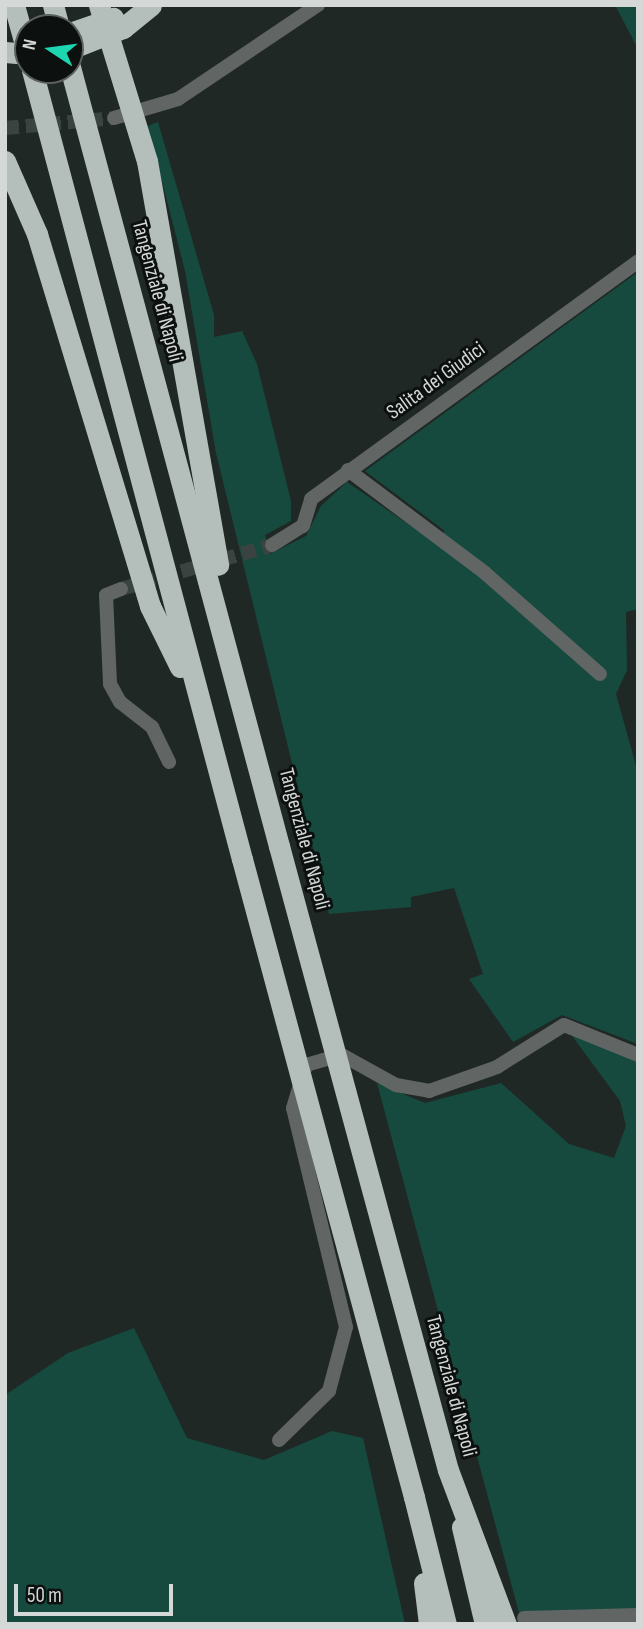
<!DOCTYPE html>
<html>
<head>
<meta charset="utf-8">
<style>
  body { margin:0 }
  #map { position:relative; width:643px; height:1629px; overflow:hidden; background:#202825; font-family:"Sofia Sans Condensed",sans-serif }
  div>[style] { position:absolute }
  .green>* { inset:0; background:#164a3e }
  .minor-tunnel>* { height:14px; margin-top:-7px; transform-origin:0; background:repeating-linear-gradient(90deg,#3b4340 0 14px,transparent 0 21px) }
  .minor>* { height:14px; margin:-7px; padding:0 7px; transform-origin:7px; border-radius:7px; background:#616564 }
  .motorway>* { height:21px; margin:-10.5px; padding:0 10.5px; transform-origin:10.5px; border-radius:10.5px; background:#b4bebb }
  .motorway-bridge>* { height:21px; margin:-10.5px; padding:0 10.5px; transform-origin:10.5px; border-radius:10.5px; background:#b4bebb }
  span { translate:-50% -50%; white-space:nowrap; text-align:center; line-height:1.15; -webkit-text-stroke:6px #0c100f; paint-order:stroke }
  .street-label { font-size:21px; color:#d4d9d7 }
  .frame { position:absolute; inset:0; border:7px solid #d4d9d7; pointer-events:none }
  .north { position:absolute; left:14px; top:14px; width:70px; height:70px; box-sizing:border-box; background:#0c100f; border:2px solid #5c605f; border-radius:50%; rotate:283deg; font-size:19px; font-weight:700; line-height:28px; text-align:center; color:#d4d9d7 }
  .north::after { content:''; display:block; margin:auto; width:24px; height:32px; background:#1dd5b1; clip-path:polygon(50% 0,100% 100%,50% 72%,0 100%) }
  .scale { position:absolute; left:14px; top:1584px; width:159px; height:32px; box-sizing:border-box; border:4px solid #d4d9d7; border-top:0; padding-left:9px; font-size:21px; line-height:24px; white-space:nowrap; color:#d4d9d7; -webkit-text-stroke:5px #0c100f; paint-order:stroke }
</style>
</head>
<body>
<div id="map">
  <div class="green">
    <div style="clip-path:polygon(615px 5px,638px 5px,638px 49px)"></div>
    <div style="clip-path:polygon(158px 122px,214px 315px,214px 337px,242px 331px,257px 364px,291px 501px,291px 521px,265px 535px,270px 554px,306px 536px,321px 506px,347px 482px,431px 540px,445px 531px,365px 471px,638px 272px,638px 609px,626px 612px,627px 670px,616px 694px,638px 773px,638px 1044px,562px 1015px,513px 1042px,469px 979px,483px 974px,454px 888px,411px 897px,411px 907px,329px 914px,216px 453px,185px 271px,148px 126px)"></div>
    <div style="clip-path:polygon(575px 1031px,638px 1063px,638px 1624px,522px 1624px,377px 1083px,425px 1103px,501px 1083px,569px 1144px,614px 1158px,626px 1126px,620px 1101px,570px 1033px)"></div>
    <div style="clip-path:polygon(134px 1328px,187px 1438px,264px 1460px,332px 1431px,363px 1438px,405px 1624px,5px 1624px,5px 1395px,68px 1353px)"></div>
  </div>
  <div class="minor-tunnel">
    <div style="left:5px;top:128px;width:109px;rotate:-5.2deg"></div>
    <div style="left:121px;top:589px;width:157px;rotate:-16.2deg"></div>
  </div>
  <div class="minor">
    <div style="left:114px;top:118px;width:67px;rotate:-16.5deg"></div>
    <div style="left:178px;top:99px;width:169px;rotate:-33.9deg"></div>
    <div style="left:348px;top:470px;width:171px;rotate:36.9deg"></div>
    <div style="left:485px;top:573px;width:153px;rotate:41.3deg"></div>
    <div style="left:272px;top:545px;width:36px;rotate:-32deg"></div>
    <div style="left:303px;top:526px;width:28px;rotate:-73deg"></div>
    <div style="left:311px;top:499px;width:404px;rotate:-36deg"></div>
    <div style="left:121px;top:589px;width:16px;rotate:158deg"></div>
    <div style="left:106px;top:595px;width:89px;rotate:87.4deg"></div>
    <div style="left:110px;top:684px;width:21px;rotate:61deg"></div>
    <div style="left:120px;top:702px;width:41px;rotate:38deg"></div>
    <div style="left:152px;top:727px;width:39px;rotate:64deg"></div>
    <div style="left:279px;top:1440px;width:70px;rotate:-44.4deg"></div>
    <div style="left:329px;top:1391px;width:66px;rotate:-75.1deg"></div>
    <div style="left:346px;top:1327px;width:225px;rotate:-103.6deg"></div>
    <div style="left:293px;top:1108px;width:45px;rotate:-73.2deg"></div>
    <div style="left:306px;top:1065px;width:37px;rotate:-16deg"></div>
    <div style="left:342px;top:1055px;width:62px;rotate:29.1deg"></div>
    <div style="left:396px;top:1085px;width:34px;rotate:10deg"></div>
    <div style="left:429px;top:1091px;width:72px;rotate:-19.4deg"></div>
    <div style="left:497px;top:1067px;width:79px;rotate:-32.1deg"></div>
    <div style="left:564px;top:1025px;width:80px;rotate:22.1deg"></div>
    <div style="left:524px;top:1618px;width:114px;rotate:-1.5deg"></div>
  </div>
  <div class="motorway">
    <div style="left:53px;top:5px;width:24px;rotate:75deg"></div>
    <div style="left:70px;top:33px;width:46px;rotate:-19.2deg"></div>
    <div style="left:70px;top:49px;width:57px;rotate:-21.6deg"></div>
    <div style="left:123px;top:28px;width:36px;rotate:-39deg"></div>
    <div style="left:5px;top:52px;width:23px;rotate:5deg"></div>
    <div style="left:70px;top:67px;width:807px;rotate:74.98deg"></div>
    <div style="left:32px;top:70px;width:816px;rotate:75.1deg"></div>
    <div style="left:5px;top:161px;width:80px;rotate:66.3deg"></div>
    <div style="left:37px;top:234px;width:389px;rotate:73.1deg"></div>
    <div style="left:150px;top:606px;width:68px;rotate:63.8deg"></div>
    <div style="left:147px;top:161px;width:410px;rotate:80deg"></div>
    <div style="left:414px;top:1497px;width:131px;rotate:75.9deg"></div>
    <div style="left:462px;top:1527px;width:100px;rotate:76.7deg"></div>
    <div style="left:424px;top:1583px;width:41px;rotate:83deg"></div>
  </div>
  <div class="motorway-bridge">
    <div style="left:14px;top:5px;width:52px;rotate:74.4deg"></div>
    <div style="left:99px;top:5px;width:163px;rotate:72.9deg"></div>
    <div style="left:279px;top:846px;width:646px;rotate:74.85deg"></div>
    <div style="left:448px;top:1470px;width:165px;rotate:69.4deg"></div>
    <div style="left:242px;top:859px;width:661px;rotate:74.91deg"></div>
  </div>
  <div class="street-label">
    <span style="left:157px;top:291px;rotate:75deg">Tangenziale di Napoli</span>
    <span style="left:436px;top:381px;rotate:-36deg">Salita dei Giudici</span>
    <span style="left:304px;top:839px;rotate:75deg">Tangenziale di Napoli</span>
    <span style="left:451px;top:1386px;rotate:75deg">Tangenziale di Napoli</span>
  </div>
  <div class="frame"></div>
  <div class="north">N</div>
  <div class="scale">50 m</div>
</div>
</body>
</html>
